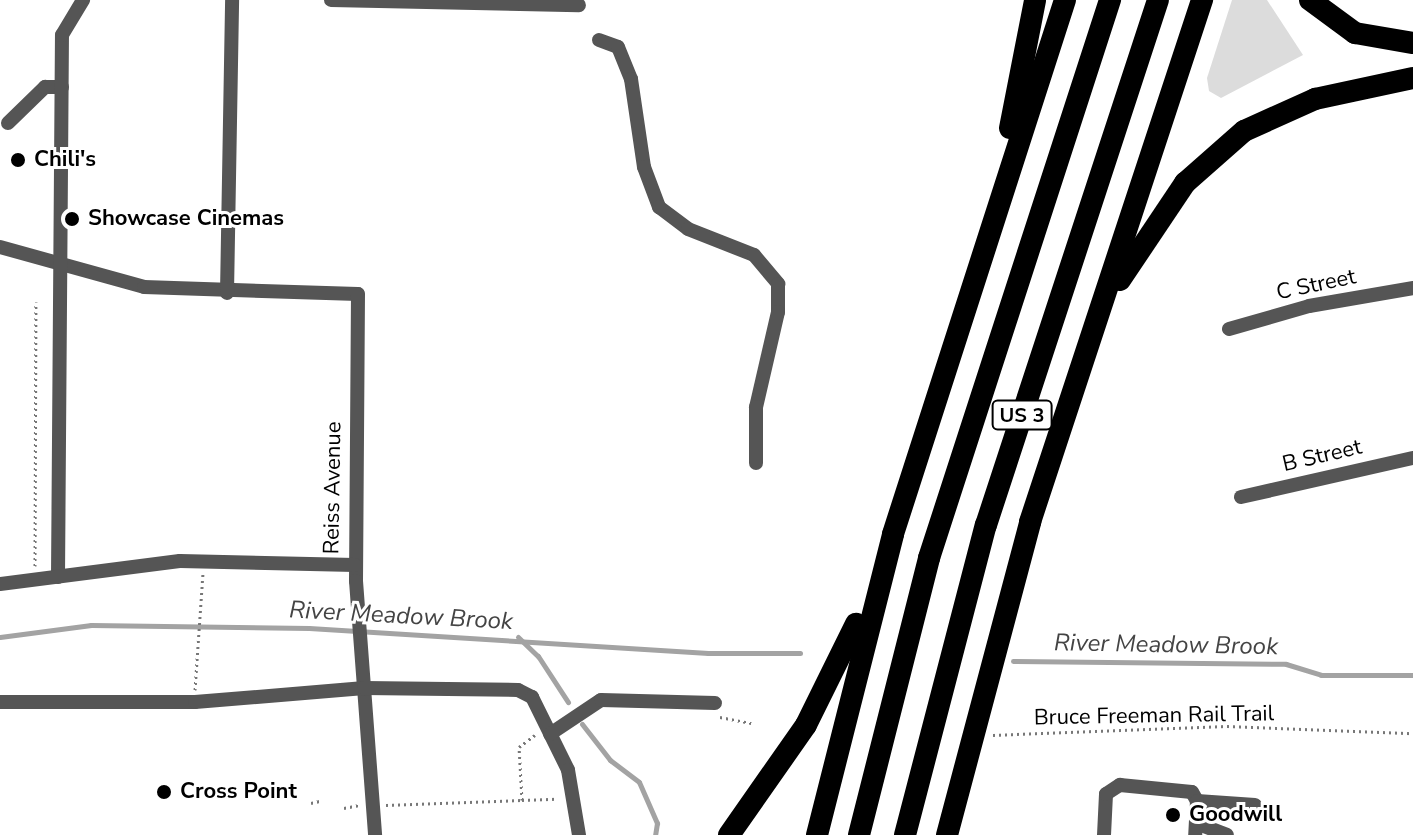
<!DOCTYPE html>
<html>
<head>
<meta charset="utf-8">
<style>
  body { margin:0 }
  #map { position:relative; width:1413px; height:835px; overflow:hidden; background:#fff; font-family:"Nunito Sans",sans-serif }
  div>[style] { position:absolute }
  .green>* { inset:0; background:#dcdcdc }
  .stream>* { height:5px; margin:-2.5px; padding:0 2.5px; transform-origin:2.5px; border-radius:2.5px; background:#a3a3a3 }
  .path>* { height:3px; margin-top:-1.5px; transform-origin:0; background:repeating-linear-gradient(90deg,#777 0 2px,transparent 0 6px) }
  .minor>* { height:14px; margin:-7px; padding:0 7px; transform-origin:7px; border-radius:7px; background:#555 }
  .highway>* { height:22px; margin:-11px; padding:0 11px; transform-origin:11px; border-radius:11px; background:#000 }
  .dots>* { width:22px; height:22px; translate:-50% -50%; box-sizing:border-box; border:4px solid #fff; border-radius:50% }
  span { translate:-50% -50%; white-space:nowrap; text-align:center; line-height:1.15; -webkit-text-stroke:6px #fff; paint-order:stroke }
  .shield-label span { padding:2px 6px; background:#fff; border:2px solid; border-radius:6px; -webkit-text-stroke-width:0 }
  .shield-label { font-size:20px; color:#000; font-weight:700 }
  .poi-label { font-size:22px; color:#000; font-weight:700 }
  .left { translate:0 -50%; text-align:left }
  .street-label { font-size:22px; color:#000 }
  .water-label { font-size:24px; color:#444; font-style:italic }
</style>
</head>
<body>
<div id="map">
  <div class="green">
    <div style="clip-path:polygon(1232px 0,1267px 0,1303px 55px,1221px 98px,1209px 91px,1207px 78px)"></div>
  </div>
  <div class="stream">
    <div style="left:0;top:637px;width:92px;rotate:-7.5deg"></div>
    <div style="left:91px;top:625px;width:218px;rotate:0.8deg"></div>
    <div style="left:309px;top:628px;width:400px;rotate:3.6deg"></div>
    <div style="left:708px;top:653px;width:92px"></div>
    <div style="left:518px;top:637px;width:28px;rotate:44deg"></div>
    <div style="left:538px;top:656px;width:55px;rotate:56.9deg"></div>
    <div style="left:1013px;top:661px;width:273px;rotate:0.6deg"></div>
    <div style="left:1286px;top:664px;width:37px;rotate:17deg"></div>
    <div style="left:1321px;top:675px;width:92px"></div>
    <div style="left:582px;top:724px;width:46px;rotate:52.1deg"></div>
    <div style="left:610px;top:760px;width:36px;rotate:37deg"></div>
    <div style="left:639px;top:782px;width:45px;rotate:66.3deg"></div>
    <div style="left:657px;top:823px;width:12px;rotate:99deg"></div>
  </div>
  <div class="path">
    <div style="left:35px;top:566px;width:264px;rotate:-89.8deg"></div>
    <div style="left:195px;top:690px;width:116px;rotate:-86.1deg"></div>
    <div style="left:720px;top:717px;width:32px;rotate:11deg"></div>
    <div style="left:993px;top:735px;width:234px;rotate:-2.2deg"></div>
    <div style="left:1227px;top:726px;width:186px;rotate:2.2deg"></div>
    <div style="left:522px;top:800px;width:35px;rotate:-2deg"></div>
    <div style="left:311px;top:803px;width:9px;rotate:-13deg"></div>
    <div style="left:386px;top:805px;width:136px;rotate:-2.1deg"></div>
    <div style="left:522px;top:800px;width:53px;rotate:-93.2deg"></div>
    <div style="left:519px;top:747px;width:20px;rotate:-37deg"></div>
    <div style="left:344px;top:808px;width:16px;rotate:-11deg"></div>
  </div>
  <div class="minor">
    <div style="left:331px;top:0;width:248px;rotate:1.2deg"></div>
    <div style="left:599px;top:40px;width:20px;rotate:20deg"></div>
    <div style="left:618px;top:47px;width:35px;rotate:68deg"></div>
    <div style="left:631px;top:79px;width:89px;rotate:81.6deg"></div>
    <div style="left:644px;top:167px;width:43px;rotate:69.4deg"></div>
    <div style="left:659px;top:207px;width:36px;rotate:37deg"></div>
    <div style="left:688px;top:229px;width:71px;rotate:21.5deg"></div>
    <div style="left:754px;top:255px;width:38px;rotate:50deg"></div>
    <div style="left:778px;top:284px;width:28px;rotate:90deg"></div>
    <div style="left:778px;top:312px;width:98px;rotate:103deg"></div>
    <div style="left:756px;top:407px;width:56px;rotate:90deg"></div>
    <div style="left:8px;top:123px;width:52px;rotate:-44.2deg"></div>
    <div style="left:45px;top:87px;width:17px"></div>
    <div style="left:0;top:247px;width:149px;rotate:15.5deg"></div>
    <div style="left:144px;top:287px;width:214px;rotate:1.9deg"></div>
    <div style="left:358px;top:294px;width:287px;rotate:90.4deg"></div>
    <div style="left:356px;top:581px;width:255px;rotate:85.7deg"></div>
    <div style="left:227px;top:293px;width:293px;rotate:-89deg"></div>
    <div style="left:1229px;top:329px;width:83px;rotate:-16deg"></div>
    <div style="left:1309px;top:306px;width:106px;rotate:-9.8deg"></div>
    <div style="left:1241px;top:497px;width:176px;rotate:-12.8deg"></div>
    <div style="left:58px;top:577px;width:542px;rotate:-89.58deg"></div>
    <div style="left:62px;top:35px;width:41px;rotate:-59deg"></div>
    <div style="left:0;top:584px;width:181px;rotate:-7.3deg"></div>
    <div style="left:180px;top:561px;width:175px;rotate:1.3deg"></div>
    <div style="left:0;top:702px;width:195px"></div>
    <div style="left:195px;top:702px;width:170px;rotate:-4.7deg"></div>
    <div style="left:364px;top:688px;width:154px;rotate:0.7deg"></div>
    <div style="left:518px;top:690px;width:16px;rotate:27deg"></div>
    <div style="left:532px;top:697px;width:81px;rotate:63.7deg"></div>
    <div style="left:568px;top:770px;width:66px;rotate:80.4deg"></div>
    <div style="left:550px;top:734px;width:61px;rotate:-33.7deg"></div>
    <div style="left:601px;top:700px;width:114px;rotate:1.5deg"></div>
    <div style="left:1197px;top:801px;width:58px;rotate:3.9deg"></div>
    <div style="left:1196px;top:823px;width:33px;rotate:21deg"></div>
    <div style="left:1104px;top:835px;width:41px;rotate:-87.2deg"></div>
    <div style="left:1106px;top:794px;width:17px;rotate:-33deg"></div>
    <div style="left:1120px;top:785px;width:72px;rotate:5.6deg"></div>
    <div style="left:1192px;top:792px;width:10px;rotate:61deg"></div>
    <div style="left:1197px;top:801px;width:34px;rotate:93deg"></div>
  </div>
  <div class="highway">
    <div style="left:1310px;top:0;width:56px;rotate:36.3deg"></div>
    <div style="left:1355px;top:33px;width:59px;rotate:9.8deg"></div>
    <div style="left:1010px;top:128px;width:130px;rotate:-78.9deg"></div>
    <div style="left:1120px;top:280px;width:117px;rotate:-56.2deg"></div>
    <div style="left:1185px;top:183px;width:79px;rotate:-41.4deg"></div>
    <div style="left:1244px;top:131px;width:78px;rotate:-24.3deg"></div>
    <div style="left:1315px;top:99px;width:100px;rotate:-12.1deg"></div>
    <div style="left:729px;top:835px;width:134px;rotate:-55deg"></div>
    <div style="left:806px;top:725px;width:113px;rotate:-63.7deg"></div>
    <div style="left:817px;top:835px;width:310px;rotate:-75.8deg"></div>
    <div style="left:893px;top:534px;width:561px;rotate:-72.15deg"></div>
    <div style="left:859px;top:835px;width:286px;rotate:-75.8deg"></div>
    <div style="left:929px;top:558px;width:587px;rotate:-72.03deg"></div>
    <div style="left:905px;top:835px;width:320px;rotate:-75.4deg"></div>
    <div style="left:986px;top:525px;width:552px;rotate:-71.86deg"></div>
    <div style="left:947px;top:835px;width:324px;rotate:-75.1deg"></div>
    <div style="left:1030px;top:522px;width:550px;rotate:-71.76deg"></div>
  </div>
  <div class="dots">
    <div style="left:18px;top:160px;background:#000"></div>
    <div style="left:72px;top:219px;background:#000"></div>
    <div style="left:164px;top:792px;background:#000"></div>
    <div style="left:1173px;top:815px;background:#000"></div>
  </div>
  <div class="shield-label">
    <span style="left:1022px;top:415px">US 3</span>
  </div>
  <div class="poi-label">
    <span class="left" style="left:34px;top:160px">Chili's</span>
    <span class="left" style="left:88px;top:219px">Showcase Cinemas</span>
    <span class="left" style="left:180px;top:792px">Cross Point</span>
    <span class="left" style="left:1189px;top:815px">Goodwill</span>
  </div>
  <div class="street-label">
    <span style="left:1316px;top:285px;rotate:-12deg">C Street</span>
    <span style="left:1322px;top:456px;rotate:-13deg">B Street</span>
    <span style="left:333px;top:488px;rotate:-89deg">Reiss Avenue</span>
    <span style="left:1154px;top:716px;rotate:-1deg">Bruce Freeman Rail Trail</span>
  </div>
  <div class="water-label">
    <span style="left:401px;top:616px;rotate:3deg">River Meadow Brook</span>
    <span style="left:1166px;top:645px;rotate:1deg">River Meadow Brook</span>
  </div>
</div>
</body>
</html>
